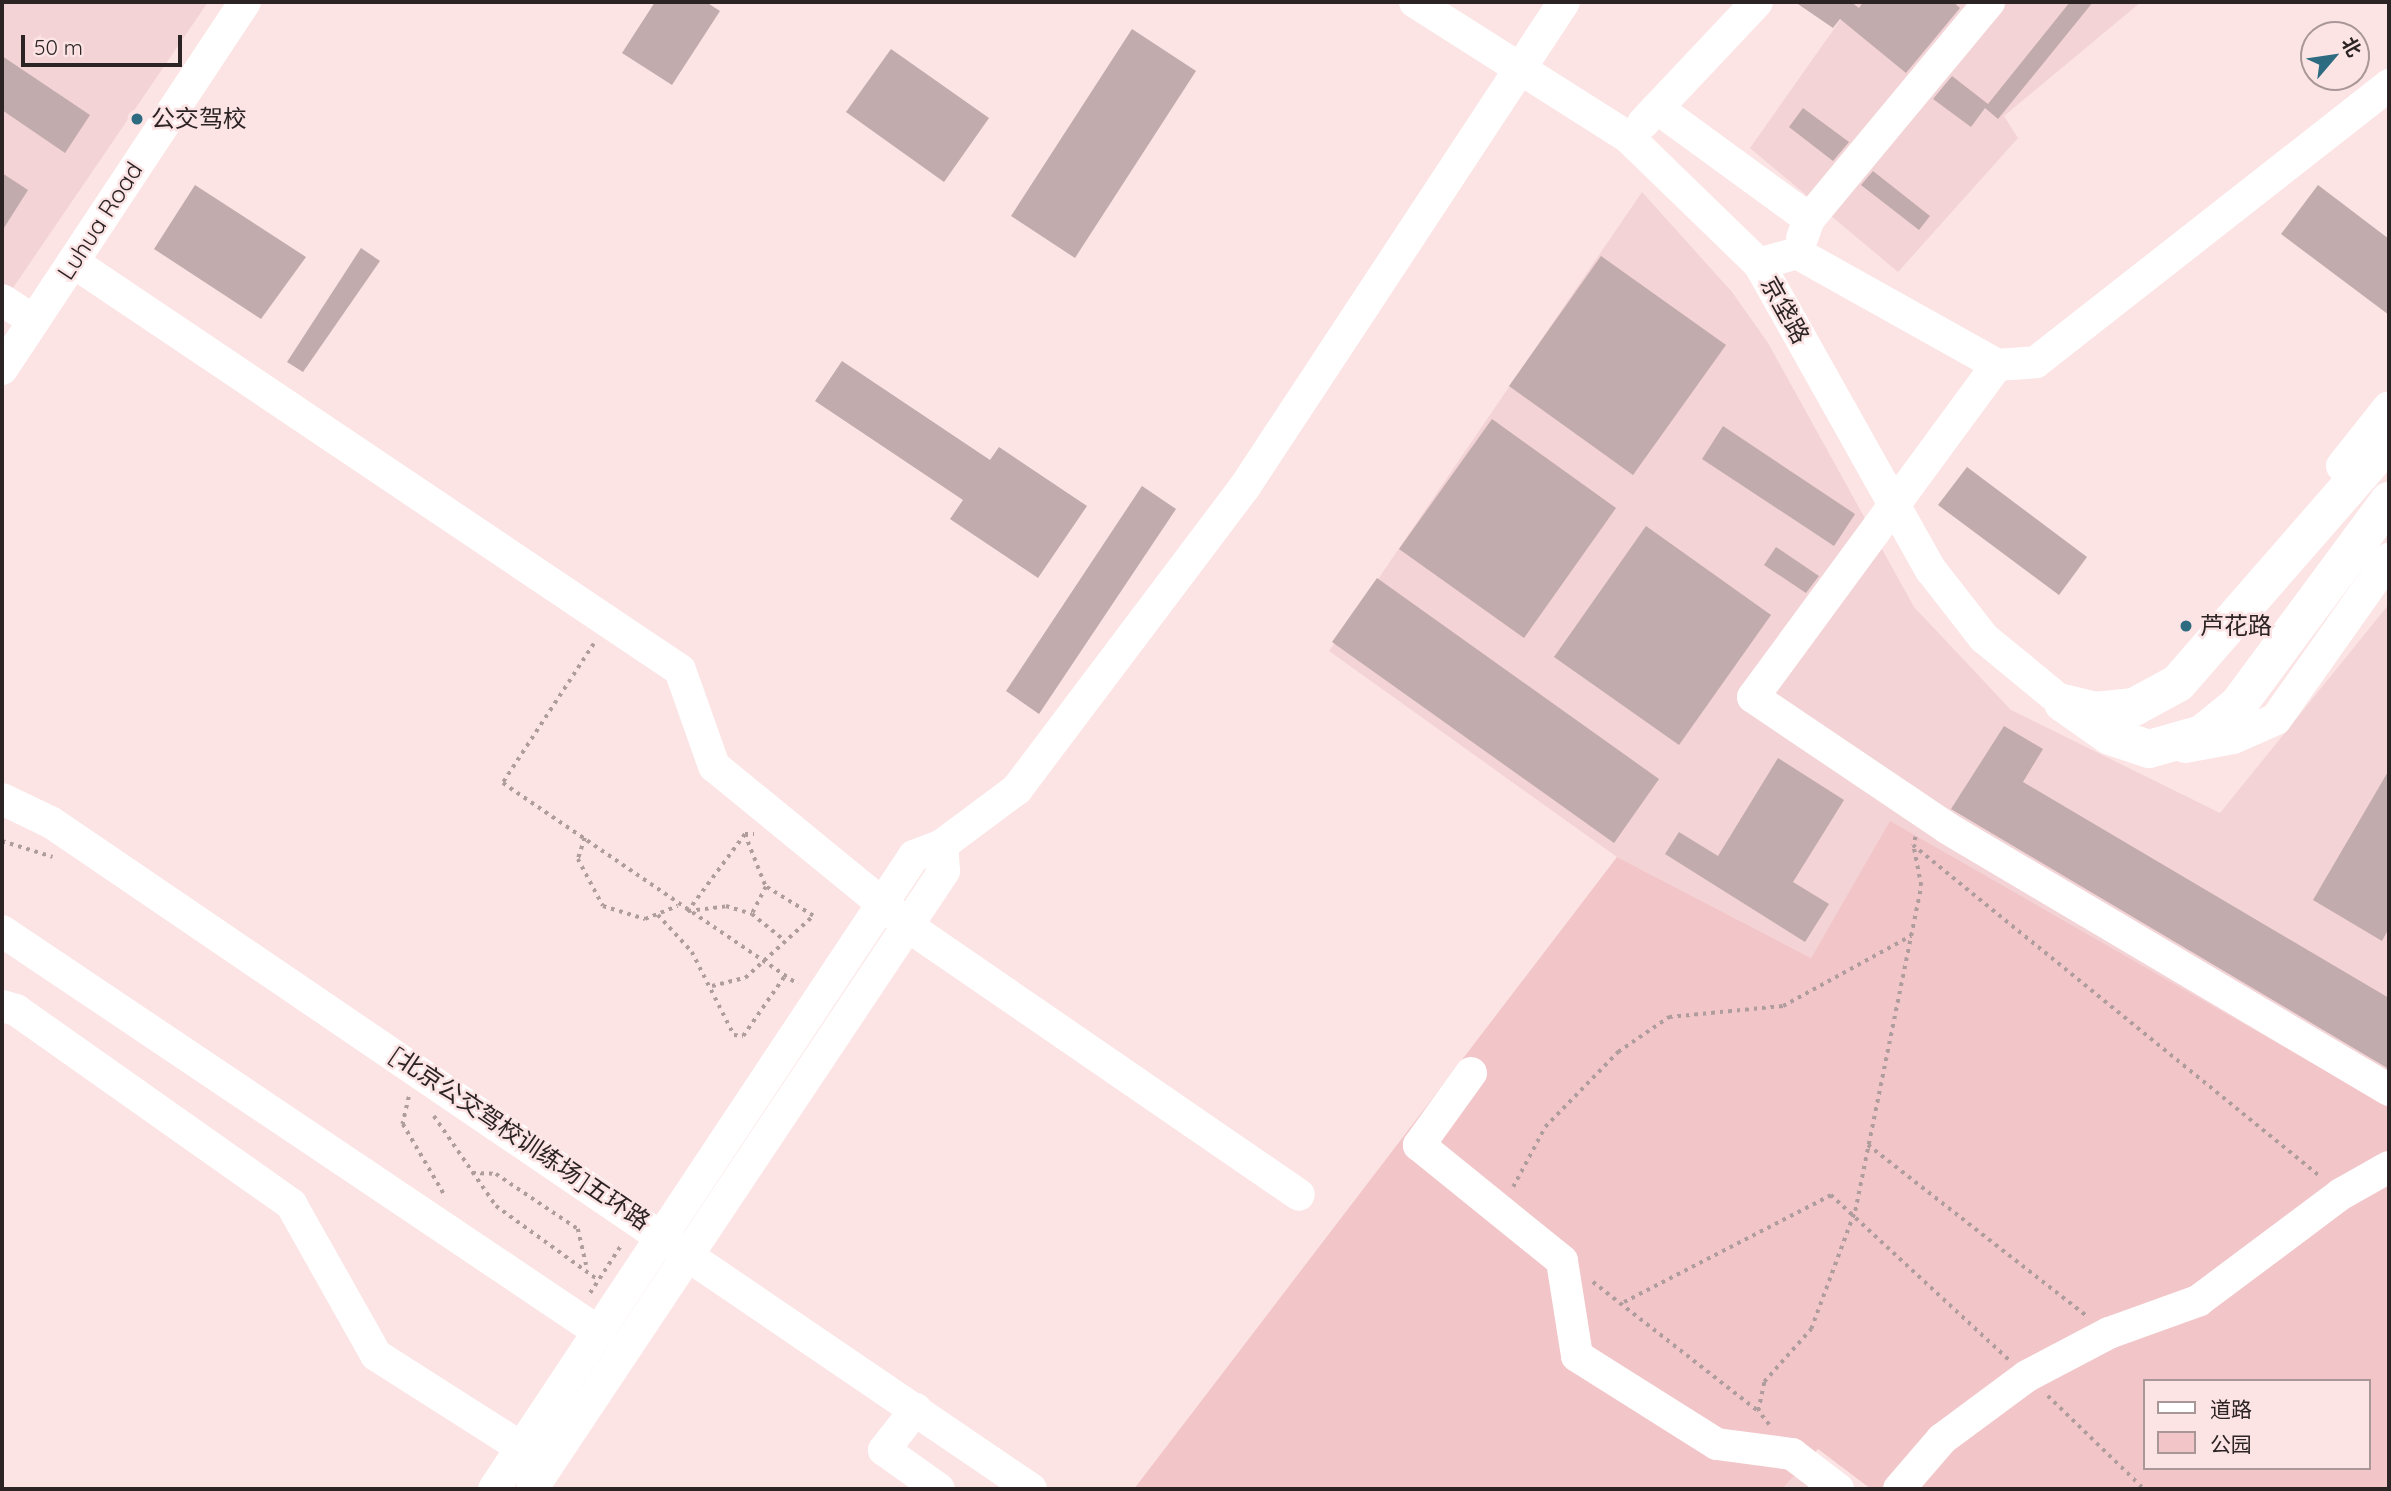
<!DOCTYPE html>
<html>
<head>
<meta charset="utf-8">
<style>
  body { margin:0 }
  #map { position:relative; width:2391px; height:1491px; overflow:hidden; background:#fce4e5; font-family:Quicksand,"Noto Sans SC",sans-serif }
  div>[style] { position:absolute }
  .built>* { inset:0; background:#f3d3d5 }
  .green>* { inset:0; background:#f2c5c8 }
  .building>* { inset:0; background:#c1abac }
  .path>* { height:3.5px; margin-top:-1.75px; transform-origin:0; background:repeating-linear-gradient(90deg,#af9d9e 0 3.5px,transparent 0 8.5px) }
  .minor>* { height:32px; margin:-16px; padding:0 16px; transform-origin:16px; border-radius:16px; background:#fff }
  .major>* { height:38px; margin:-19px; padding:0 19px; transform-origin:19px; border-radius:19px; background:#fff }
  .dots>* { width:19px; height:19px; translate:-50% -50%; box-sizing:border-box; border:4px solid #fce4e5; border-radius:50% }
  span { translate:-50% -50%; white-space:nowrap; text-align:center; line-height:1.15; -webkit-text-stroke:5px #fce4e5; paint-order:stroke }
  .poi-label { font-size:24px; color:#2c2424 }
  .left { translate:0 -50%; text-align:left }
  .street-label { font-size:24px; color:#2c2424 }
  .frame { position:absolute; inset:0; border:4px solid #2c2424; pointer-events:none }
  .legend { position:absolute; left:2143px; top:1379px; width:228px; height:91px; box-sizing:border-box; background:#fce4e5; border:2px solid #a99798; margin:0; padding:9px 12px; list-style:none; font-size:21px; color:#2c2424 }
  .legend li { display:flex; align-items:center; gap:14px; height:35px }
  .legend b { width:35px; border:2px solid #a99798 }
  .north { position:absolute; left:2300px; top:21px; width:70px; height:70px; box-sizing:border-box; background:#fce4e5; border:2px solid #a99798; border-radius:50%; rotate:61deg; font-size:19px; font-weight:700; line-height:28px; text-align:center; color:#2c2424 }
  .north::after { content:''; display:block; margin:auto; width:24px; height:32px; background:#2d6b81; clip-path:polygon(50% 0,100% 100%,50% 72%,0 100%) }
  .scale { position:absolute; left:21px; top:35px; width:161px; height:32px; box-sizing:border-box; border:4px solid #2c2424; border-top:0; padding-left:9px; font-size:21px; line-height:24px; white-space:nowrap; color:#2c2424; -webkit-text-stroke:5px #fce4e5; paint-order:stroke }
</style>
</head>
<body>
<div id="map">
  <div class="built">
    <div style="clip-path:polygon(2px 2px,208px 2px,2px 304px)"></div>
    <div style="clip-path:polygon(1853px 2px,2141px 2px,2004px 116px,2018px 138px,1898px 272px,1750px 148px)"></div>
    <div style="clip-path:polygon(1642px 192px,1732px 292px,1768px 343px,1914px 607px,2011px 710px,2220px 813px,2389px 604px,2389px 1107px,1890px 822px,1811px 958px,1617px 857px,1329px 651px)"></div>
    <div style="clip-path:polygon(1794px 1475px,1812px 1489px,1782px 1489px)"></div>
  </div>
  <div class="green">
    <div style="clip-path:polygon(evenodd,1890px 821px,2389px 1107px,2389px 1489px,1871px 1489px,1818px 1449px,1782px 1489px,1134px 1489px,1617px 857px,1811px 958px,1890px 821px,2144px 1381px,2368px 1381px,2368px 1468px,2144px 1468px,2144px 1381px)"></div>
  </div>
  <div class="building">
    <div style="clip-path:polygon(655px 2px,706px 2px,720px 11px,672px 85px,622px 53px)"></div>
    <div style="clip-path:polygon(1795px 2px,1851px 2px,1859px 8px,1863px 2px,1953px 2px,1960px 8px,1906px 73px,1840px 19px,1833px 28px)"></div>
    <div style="clip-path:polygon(2070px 2px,2093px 2px,1998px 119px,1985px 108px,1971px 127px,1933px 99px,1952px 76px,1988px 104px)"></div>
    <div style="clip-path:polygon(1132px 29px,1196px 71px,1075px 258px,1011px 216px)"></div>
    <div style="clip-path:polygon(891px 49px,989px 118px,944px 182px,846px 112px)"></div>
    <div style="clip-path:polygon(2px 56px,90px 115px,65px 153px,2px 110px)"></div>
    <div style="clip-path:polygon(1803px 108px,1849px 142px,1833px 161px,1789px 127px)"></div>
    <div style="clip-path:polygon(1873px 171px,1930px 216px,1919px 230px,1861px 185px)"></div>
    <div style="clip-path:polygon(2px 173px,28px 190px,2px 231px)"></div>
    <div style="clip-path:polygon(195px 185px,306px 257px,261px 319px,154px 249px)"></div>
    <div style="clip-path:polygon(2318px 185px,2389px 239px,2389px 315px,2281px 234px)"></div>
    <div style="clip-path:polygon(361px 248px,380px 261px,303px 372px,287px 362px)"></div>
    <div style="clip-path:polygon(1601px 256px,1726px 345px,1633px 475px,1509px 386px)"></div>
    <div style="clip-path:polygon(842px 361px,990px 460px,999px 447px,1087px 506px,1038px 578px,950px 519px,963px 500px,815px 401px)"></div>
    <div style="clip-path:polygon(1492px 419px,1616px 508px,1524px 638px,1399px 549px)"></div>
    <div style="clip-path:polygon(1723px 426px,1855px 514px,1834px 546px,1702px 459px)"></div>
    <div style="clip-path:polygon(1967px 467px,2087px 557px,2059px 595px,1938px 505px)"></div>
    <div style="clip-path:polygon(1142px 486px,1176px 509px,1039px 714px,1006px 691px)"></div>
    <div style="clip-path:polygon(1646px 526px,1771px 615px,1679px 745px,1554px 657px)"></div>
    <div style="clip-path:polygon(1776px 547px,1819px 576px,1806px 593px,1764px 565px)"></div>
    <div style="clip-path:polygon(1377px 578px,1659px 779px,1614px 843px,1332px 642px)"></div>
    <div style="clip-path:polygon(2004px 726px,2043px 749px,2023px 782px,2389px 998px,2389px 1069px,1951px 809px)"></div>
    <div style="clip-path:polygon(1778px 758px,1844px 800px,1793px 882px,1829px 904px,1805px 942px,1665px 854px,1679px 832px,1718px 856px)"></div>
    <div style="clip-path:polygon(2389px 770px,2389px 928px,2382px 941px,2313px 900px)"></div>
  </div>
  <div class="path">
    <div style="left:594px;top:644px;width:166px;rotate:123.2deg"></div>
    <div style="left:503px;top:783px;width:357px;rotate:34.3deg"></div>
    <div style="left:745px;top:834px;width:57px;rotate:68.4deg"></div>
    <div style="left:766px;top:887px;width:30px;rotate:117deg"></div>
    <div style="left:1916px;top:837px;width:9px;rotate:111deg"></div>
    <div style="left:1913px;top:845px;width:526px;rotate:39.14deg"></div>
    <div style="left:585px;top:838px;width:22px;rotate:108deg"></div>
    <div style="left:578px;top:859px;width:53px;rotate:62deg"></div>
    <div style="left:603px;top:906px;width:44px;rotate:17.2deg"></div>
    <div style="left:645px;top:919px;width:35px;rotate:-22deg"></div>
    <div style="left:2px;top:841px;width:53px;rotate:17.4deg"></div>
    <div style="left:688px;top:911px;width:38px;rotate:-7deg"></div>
    <div style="left:726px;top:906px;width:27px;rotate:17deg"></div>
    <div style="left:752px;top:914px;width:41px;rotate:39.1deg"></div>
    <div style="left:687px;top:912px;width:97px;rotate:-53.4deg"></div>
    <div style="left:745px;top:834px;width:9px"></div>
    <div style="left:658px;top:915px;width:50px;rotate:47.4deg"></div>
    <div style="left:692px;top:952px;width:93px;rotate:63.2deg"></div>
    <div style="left:734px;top:1035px;width:9px;rotate:6deg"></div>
    <div style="left:743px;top:1036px;width:72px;rotate:-55.2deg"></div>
    <div style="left:712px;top:986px;width:34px;rotate:-14deg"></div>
    <div style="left:745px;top:978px;width:92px;rotate:-42.4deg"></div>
    <div style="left:813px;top:916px;width:55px;rotate:-148.3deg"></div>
    <div style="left:409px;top:1097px;width:28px;rotate:103deg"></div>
    <div style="left:403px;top:1124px;width:83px;rotate:59.7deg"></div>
    <div style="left:434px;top:1116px;width:109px;rotate:55.4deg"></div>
    <div style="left:496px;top:1206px;width:125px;rotate:35.9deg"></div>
    <div style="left:1868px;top:1145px;width:278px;rotate:38deg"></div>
    <div style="left:472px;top:1173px;width:24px;rotate:2deg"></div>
    <div style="left:496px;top:1174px;width:99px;rotate:33.9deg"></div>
    <div style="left:578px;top:1229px;width:37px;rotate:77deg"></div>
    <div style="left:1513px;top:1187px;width:68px;rotate:-61.9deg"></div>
    <div style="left:1545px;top:1127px;width:105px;rotate:-45.8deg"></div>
    <div style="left:1618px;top:1052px;width:62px;rotate:-34.5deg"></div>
    <div style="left:1669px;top:1017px;width:115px;rotate:-5.5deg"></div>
    <div style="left:1783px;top:1006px;width:146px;rotate:-28.7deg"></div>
    <div style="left:1593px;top:1282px;width:209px;rotate:38deg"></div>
    <div style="left:590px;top:1293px;width:59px;rotate:-56.9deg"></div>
    <div style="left:1624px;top:1302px;width:233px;rotate:-27.3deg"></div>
    <div style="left:1831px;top:1195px;width:243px;rotate:42.8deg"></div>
    <div style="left:2048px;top:1396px;width:134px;rotate:44.1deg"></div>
    <div style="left:1769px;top:1425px;width:18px;rotate:-128deg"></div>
    <div style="left:1758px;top:1411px;width:30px;rotate:-78deg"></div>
    <div style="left:1764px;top:1382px;width:71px;rotate:-48.4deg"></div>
    <div style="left:1811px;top:1329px;width:126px;rotate:-69.6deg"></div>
    <div style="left:1855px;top:1211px;width:332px;rotate:-78.5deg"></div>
    <div style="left:1921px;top:886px;width:42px;rotate:-101deg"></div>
  </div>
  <div class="minor">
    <div style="left:1415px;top:2px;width:254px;rotate:32.4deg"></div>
    <div style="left:1629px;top:138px;width:181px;rotate:44.1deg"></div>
    <div style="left:1759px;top:264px;width:351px;rotate:60.7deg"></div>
    <div style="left:1931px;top:570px;width:86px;rotate:52.1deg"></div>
    <div style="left:1984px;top:638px;width:102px;rotate:39.4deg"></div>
    <div style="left:1657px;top:108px;width:188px;rotate:36.1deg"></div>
    <div style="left:1809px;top:219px;width:20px;rotate:110deg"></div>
    <div style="left:1643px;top:123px;width:166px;rotate:-46.7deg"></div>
    <div style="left:1809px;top:219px;width:282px;rotate:-50.3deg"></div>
    <div style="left:73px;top:262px;width:731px;rotate:33.91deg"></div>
    <div style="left:680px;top:670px;width:102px;rotate:70.5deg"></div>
    <div style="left:714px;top:766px;width:264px;rotate:39.3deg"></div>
    <div style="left:918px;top:933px;width:462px;rotate:34.5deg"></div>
    <div style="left:1759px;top:264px;width:40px;rotate:-16deg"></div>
    <div style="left:1797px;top:253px;width:229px;rotate:29.2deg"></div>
    <div style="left:1997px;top:365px;width:39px;rotate:-4deg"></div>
    <div style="left:2036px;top:362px;width:449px;rotate:-38.1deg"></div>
    <div style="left:2px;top:300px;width:38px;rotate:33deg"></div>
    <div style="left:1997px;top:365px;width:412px;rotate:126.3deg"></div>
    <div style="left:1753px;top:697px;width:234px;rotate:34deg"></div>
    <div style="left:1947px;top:828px;width:514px;rotate:30.66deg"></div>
    <div style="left:2px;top:369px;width:440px;rotate:-56.5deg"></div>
    <div style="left:2342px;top:466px;width:75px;rotate:-51.5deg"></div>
    <div style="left:2185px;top:747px;width:49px;rotate:-10.6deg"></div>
    <div style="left:2233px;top:738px;width:47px;rotate:-23.8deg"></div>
    <div style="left:2276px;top:719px;width:196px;rotate:-54.8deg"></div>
    <div style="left:2px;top:799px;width:55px;rotate:25.6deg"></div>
    <div style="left:52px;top:823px;width:1184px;rotate:34.23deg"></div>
    <div style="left:2px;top:931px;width:719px;rotate:33.89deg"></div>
    <div style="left:2px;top:1006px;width:15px;rotate:16deg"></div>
    <div style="left:16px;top:1010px;width:337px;rotate:35.2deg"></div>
    <div style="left:291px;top:1204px;width:173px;rotate:60.6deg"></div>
    <div style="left:376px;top:1355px;width:173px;rotate:32.5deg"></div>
    <div style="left:1471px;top:1073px;width:89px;rotate:125.8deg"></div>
    <div style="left:1419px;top:1145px;width:184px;rotate:39deg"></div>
    <div style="left:1562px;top:1261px;width:96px;rotate:81deg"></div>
    <div style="left:1577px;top:1356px;width:165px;rotate:32.2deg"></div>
    <div style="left:1717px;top:1444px;width:76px;rotate:7.6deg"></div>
    <div style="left:1792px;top:1454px;width:58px;rotate:37.3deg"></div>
    <div style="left:916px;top:1409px;width:52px;rotate:128deg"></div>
    <div style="left:884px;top:1450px;width:67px;rotate:35.3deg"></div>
    <div style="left:494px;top:1489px;width:760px;rotate:-56.44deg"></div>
    <div style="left:914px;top:856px;width:30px;rotate:-21deg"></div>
    <div style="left:942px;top:845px;width:94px;rotate:-36.7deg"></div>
    <div style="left:1017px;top:789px;width:377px;rotate:-53deg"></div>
    <div style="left:1244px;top:488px;width:582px;rotate:-56.64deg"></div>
    <div style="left:532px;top:1489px;width:743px;rotate:-56.31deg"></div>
    <div style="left:944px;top:871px;width:26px;rotate:-94deg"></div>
    <div style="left:1899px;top:1489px;width:66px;rotate:-49.3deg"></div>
    <div style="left:1942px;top:1439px;width:106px;rotate:-36.5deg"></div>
    <div style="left:2027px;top:1376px;width:93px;rotate:-27.7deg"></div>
    <div style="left:2109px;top:1333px;width:95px;rotate:-19.8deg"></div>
    <div style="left:2198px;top:1301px;width:179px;rotate:-36.8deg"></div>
    <div style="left:2341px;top:1194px;width:55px;rotate:-29.4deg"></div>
  </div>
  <div class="major">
    <div style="left:2063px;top:703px;width:57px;rotate:35.1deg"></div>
    <div style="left:2110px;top:736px;width:41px;rotate:18.4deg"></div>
    <div style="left:2149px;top:749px;width:55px;rotate:-15.8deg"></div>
    <div style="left:2202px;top:734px;width:46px;rotate:-38.9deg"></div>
    <div style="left:2238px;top:705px;width:254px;rotate:-53.5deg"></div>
    <div style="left:2067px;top:704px;width:29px;rotate:14deg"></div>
    <div style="left:2095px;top:711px;width:39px;rotate:-6deg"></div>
    <div style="left:2134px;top:707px;width:50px;rotate:-28.6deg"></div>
    <div style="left:2178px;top:683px;width:321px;rotate:-48.9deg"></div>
  </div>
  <div class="dots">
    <div style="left:137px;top:119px;background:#2d6b81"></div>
    <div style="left:2186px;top:626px;background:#2d6b81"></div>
  </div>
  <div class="poi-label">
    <span class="left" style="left:151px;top:119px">公交驾校</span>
    <span class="left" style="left:2200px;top:626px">芦花路</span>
  </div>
  <div class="street-label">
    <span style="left:100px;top:221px;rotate:-57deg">Luhua Road</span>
    <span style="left:1785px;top:310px;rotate:61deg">京垡路</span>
    <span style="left:520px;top:1138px;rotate:34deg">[北京公交驾校训练场]五环路</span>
  </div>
  <div class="frame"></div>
  <ul class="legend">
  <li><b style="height:9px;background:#fff"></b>道路</li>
  <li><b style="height:19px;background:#f2c5c8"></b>公园</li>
  </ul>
  <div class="north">北</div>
  <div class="scale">50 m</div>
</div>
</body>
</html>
